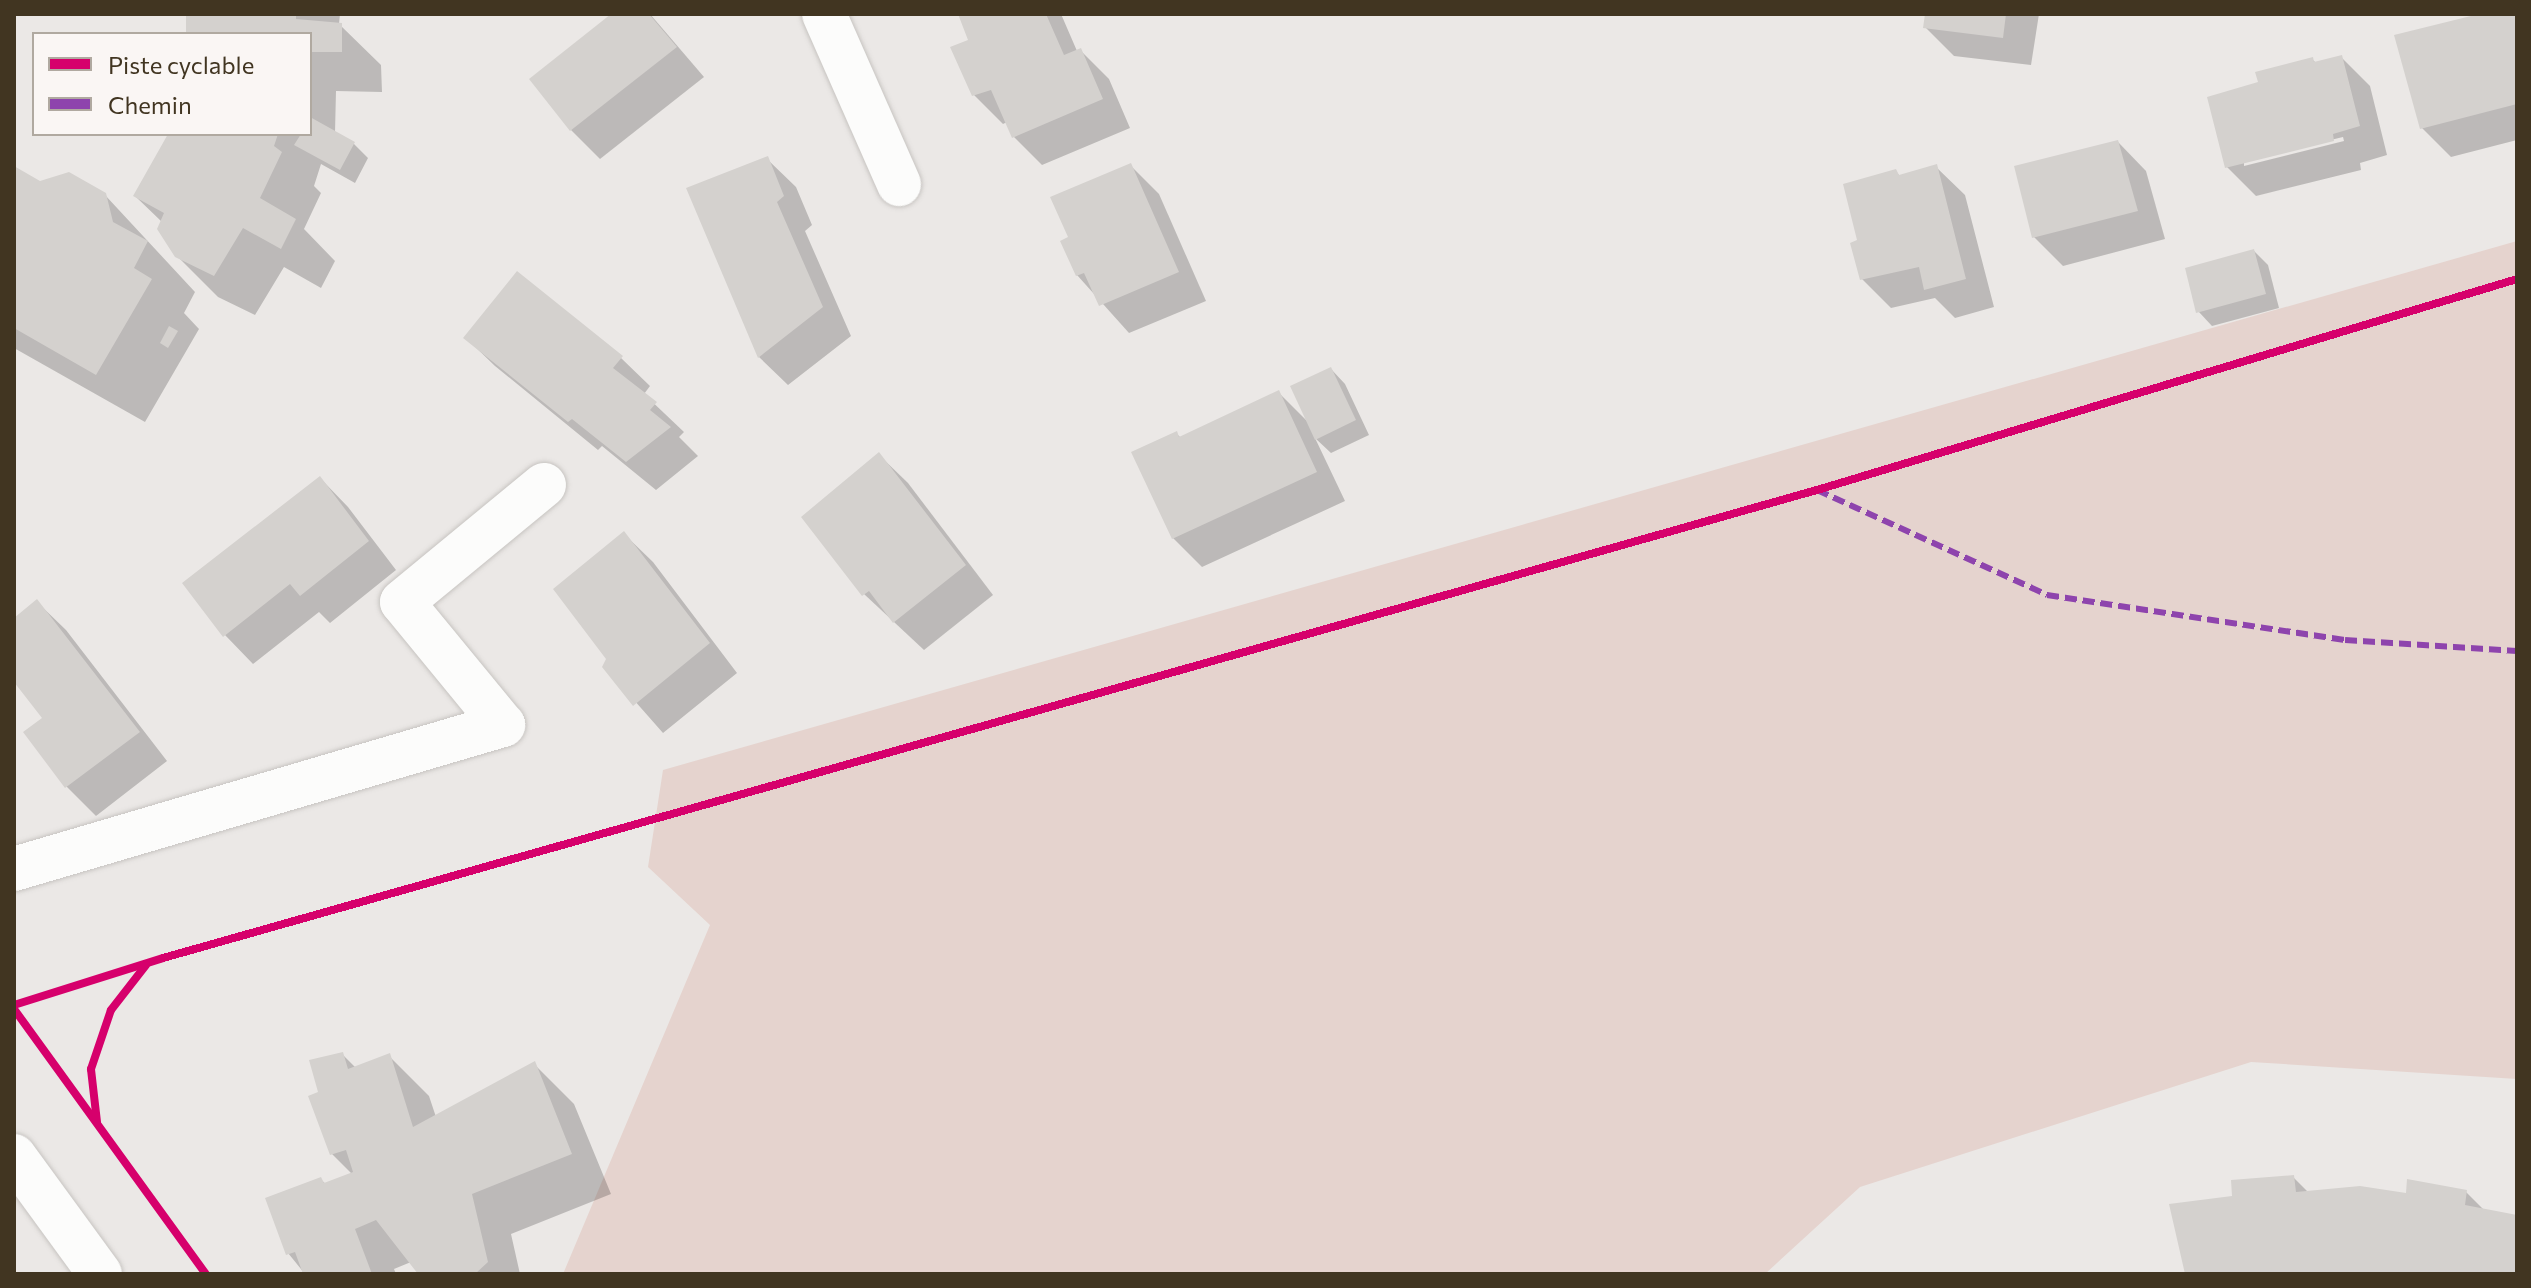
<!DOCTYPE html>
<html>
<head>
<meta charset="utf-8">
<style>
  body { margin:0 }
  #map { position:relative; width:2531px; height:1288px; overflow:hidden; background:#ebe8e6; font-family:Commissioner,sans-serif }
  div>[style] { position:absolute }
  .green>* { inset:0; background:#e5d3ce }
  .shadow>* { inset:0; background:#0003 }
  .building>* { inset:0; background:#d4d1ce }
  .roads { filter:drop-shadow(0 0 2px #c7c4c1) drop-shadow(0 0 2px #c7c4c1) }
  .street>* { height:44px; margin:-22px; padding:0 22px; transform-origin:22px; border-radius:22px; background:#fcfcfb }
  .secondary>* { height:44px; margin:-22px; padding:0 22px; transform-origin:22px; border-radius:22px; background:#fcfcfb }
  .quiet>* { height:6px; margin-top:-3px; transform-origin:0; background:repeating-linear-gradient(90deg,#8e44ad 0 12px,transparent 0 18px) }
  .cycleway>* { height:8px; margin:-4px; padding:0 4px; transform-origin:4px; border-radius:4px; background:#d6006c }
  span { translate:-50% -50%; white-space:nowrap; text-align:center; line-height:1.15; -webkit-text-stroke:6px #faf6f4; paint-order:stroke }
  .frame { position:absolute; inset:0; border:16px solid #413521; pointer-events:none }
  .legend { position:absolute; left:32px; top:32px; width:280px; height:104px; box-sizing:border-box; background:#faf6f4; border:2px solid #b0a9a0; margin:0; padding:10px 14px; list-style:none; font-size:24px; color:#413521 }
  .legend li { display:flex; align-items:center; gap:16px; height:40px }
  .legend b { width:40px; border:2px solid #b0a9a0 }
</style>
</head>
<body>
<div id="map">
  <div class="green">
    <div style="clip-path:polygon(2517px 241px,2517px 1079px,2251px 1062px,1860px 1187px,1765px 1274px,563px 1274px,710px 925px,648px 867px,663px 770px)"></div>
  </div>
  <div class="shadow">
    <div style="clip-path:polygon(188px 14px,340px 14px,339px 24px,381px 65px,382px 92px,336px 91px,335px 133px,354px 144px,368px 158px,355px 183px,321px 164px,314px 186px,321px 193px,304px 229px,335px 261px,321px 288px,284px 267px,255px 315px,218px 297px,177px 256px,162px 222px,135px 196px,170px 134px,310px 134px,310px 34px,188px 34px)"></div>
    <div style="clip-path:polygon(614px 14px,650px 14px,704px 77px,600px 159px,571px 130px)"></div>
    <div style="clip-path:polygon(960px 14px,1061px 14px,1077px 51px,1080px 50px,1109px 79px,1130px 128px,1042px 165px,1014px 137px,1007px 122px,1003px 124px,974px 95px,971px 41px)"></div>
    <div style="clip-path:polygon(1927px 14px,2039px 14px,2031px 65px,1954px 56px,1925px 27px)"></div>
    <div style="clip-path:polygon(2487px 14px,2517px 14px,2517px 140px,2451px 157px,2422px 128px)"></div>
    <div style="clip-path:polygon(evenodd,2341px 57px,2370px 86px,2387px 155px,2360px 163px,2361px 170px,2256px 196px,2227px 167px,2260px 84px,2312px 59px,2316px 63px,2341px 57px,2343px 137px,2344px 141px,2244px 166px,2244px 161px,2343px 137px)"></div>
    <div style="clip-path:polygon(2118px 142px,2146px 171px,2165px 239px,2063px 266px,2034px 237px)"></div>
    <div style="clip-path:polygon(767px 159px,796px 187px,812px 225px,805px 231px,851px 336px,788px 385px,759px 357px)"></div>
    <div style="clip-path:polygon(1130px 165px,1159px 194px,1206px 301px,1129px 333px,1077px 275px,1070px 238px)"></div>
    <div style="clip-path:polygon(1936px 167px,1965px 195px,1994px 307px,1955px 318px,1935px 298px,1891px 308px,1862px 279px,1859px 242px,1895px 171px,1900px 176px)"></div>
    <div style="clip-path:polygon(14px 168px,40px 183px,105px 195px,195px 292px,184px 313px,199px 329px,145px 422px,14px 348px)"></div>
    <div style="clip-path:polygon(2254px 251px,2268px 265px,2279px 308px,2212px 326px,2198px 311px)"></div>
    <div style="clip-path:polygon(466px 338px,621px 358px,650px 386px,644px 394px,684px 432px,679px 437px,698px 456px,656px 490px,602px 446px,598px 450px,495px 366px)"></div>
    <div style="clip-path:polygon(1331px 369px,1345px 384px,1369px 435px,1331px 453px,1315px 438px,1345px 501px,1202px 567px,1173px 538px,1176px 433px,1181px 438px,1279px 393px,1308px 422px)"></div>
    <div style="clip-path:polygon(879px 455px,908px 483px,993px 595px,924px 650px,864px 594px)"></div>
    <div style="clip-path:polygon(320px 478px,348px 507px,396px 570px,330px 623px,319px 612px,253px 664px,225px 635px)"></div>
    <div style="clip-path:polygon(624px 534px,653px 562px,737px 673px,663px 733px,604px 666px,609px 658px)"></div>
    <div style="clip-path:polygon(37px 602px,66px 630px,167px 761px,96px 816px,67px 787px,26px 733px,44px 719px,14px 679px,14px 620px)"></div>
    <div style="clip-path:polygon(342px 1054px,356px 1068px,389px 1056px,429px 1096px,436px 1117px,534px 1064px,574px 1104px,611px 1194px,511px 1234px,520px 1274px,421px 1274px,411px 1262px,394px 1269px,396px 1274px,305px 1274px,288px 1253px,321px 1180px,326px 1184px,352px 1174px,332px 1154px,321px 1093px)"></div>
    <div style="clip-path:polygon(2293px 1177px,2309px 1193px,2408px 1196px,2466px 1192px,2485px 1211px,2517px 1217px,2517px 1274px,2187px 1274px,2235px 1198px)"></div>
  </div>
  <div class="building">
    <div style="clip-path:polygon(186px 14px,296px 14px,296px 19px,342px 23px,342px 52px,310px 52px,310px 34px,186px 34px)"></div>
    <div style="clip-path:polygon(611px 14px,649px 14px,677px 47px,570px 131px,529px 79px)"></div>
    <div style="clip-path:polygon(958px 14px,1046px 14px,1064px 55px,1081px 48px,1103px 99px,1012px 138px,991px 90px,972px 96px,950px 47px,968px 40px)"></div>
    <div style="clip-path:polygon(1925px 14px,2006px 14px,2003px 38px,1923px 28px)"></div>
    <div style="clip-path:polygon(2479px 14px,2517px 14px,2517px 104px,2420px 129px,2394px 35px)"></div>
    <div style="clip-path:polygon(2342px 55px,2360px 126px,2333px 134px,2334px 141px,2225px 168px,2207px 97px,2258px 82px,2255px 72px,2313px 57px,2314px 62px)"></div>
    <div style="clip-path:polygon(310px 117px,355px 142px,340px 170px,294px 145px,301px 134px,310px 134px)"></div>
    <div style="clip-path:polygon(168px 134px,278px 134px,274px 146px,282px 152px,260px 198px,296px 219px,281px 249px,243px 228px,214px 276px,175px 257px,157px 229px,164px 213px,133px 196px)"></div>
    <div style="clip-path:polygon(2118px 140px,2138px 211px,2032px 238px,2014px 166px)"></div>
    <div style="clip-path:polygon(768px 156px,784px 196px,777px 202px,823px 307px,758px 358px,686px 188px)"></div>
    <div style="clip-path:polygon(1131px 163px,1179px 272px,1099px 306px,1084px 273px,1076px 276px,1060px 241px,1068px 237px,1050px 197px)"></div>
    <div style="clip-path:polygon(1937px 164px,1966px 279px,1924px 290px,1919px 267px,1860px 280px,1850px 243px,1857px 240px,1843px 184px,1896px 169px,1899px 175px)"></div>
    <div style="clip-path:polygon(14px 166px,40px 181px,69px 172px,106px 193px,113px 222px,148px 241px,134px 268px,152px 279px,96px 375px,14px 328px)"></div>
    <div style="clip-path:polygon(2254px 249px,2266px 294px,2196px 313px,2185px 268px)"></div>
    <div style="clip-path:polygon(517px 271px,623px 356px,613px 368px,657px 402px,650px 410px,671px 427px,626px 462px,572px 419px,568px 422px,463px 338px)"></div>
    <div style="clip-path:polygon(169px 326px,178px 331px,168px 348px,160px 343px)"></div>
    <div style="clip-path:polygon(1331px 367px,1356px 420px,1315px 440px,1290px 386px)"></div>
    <div style="clip-path:polygon(1279px 390px,1317px 472px,1172px 539px,1131px 452px,1177px 431px,1179px 437px)"></div>
    <div style="clip-path:polygon(879px 452px,966px 565px,893px 623px,869px 591px,862px 596px,801px 517px)"></div>
    <div style="clip-path:polygon(320px 476px,369px 541px,300px 596px,290px 584px,223px 637px,182px 583px)"></div>
    <div style="clip-path:polygon(624px 531px,710px 643px,633px 706px,602px 667px,606px 659px,553px 589px)"></div>
    <div style="clip-path:polygon(37px 599px,140px 732px,65px 788px,23px 732px,42px 718px,14px 682px,14px 618px)"></div>
    <div style="clip-path:polygon(343px 1052px,348px 1069px,390px 1053px,413px 1127px,535px 1061px,572px 1154px,472px 1194px,488px 1262px,475px 1274px,418px 1274px,376px 1220px,355px 1229px,372px 1274px,303px 1274px,295px 1252px,286px 1255px,265px 1198px,321px 1177px,324px 1183px,353px 1172px,346px 1150px,330px 1155px,308px 1096px,318px 1092px,309px 1060px)"></div>
    <div style="clip-path:polygon(2294px 1175px,2296px 1192px,2360px 1186px,2406px 1193px,2407px 1179px,2467px 1190px,2465px 1205px,2517px 1215px,2517px 1274px,2185px 1274px,2169px 1204px,2232px 1196px,2231px 1180px)"></div>
  </div>
  <div class="roads">
    <div class="street">
      <div style="left:824px;top:14px;width:186px;rotate:66.2deg"></div>
      <div style="left:14px;top:869px;width:510px;rotate:-16.41deg"></div>
      <div style="left:503px;top:725px;width:159px;rotate:-129.4deg"></div>
      <div style="left:402px;top:602px;width:184px;rotate:-39.5deg"></div>
    </div>
    <div class="secondary">
      <div style="left:14px;top:1156px;width:146px;rotate:53.9deg"></div>
    </div>
  </div>
  <div class="quiet">
    <div style="left:1817px;top:490px;width:253px;rotate:24.5deg"></div>
    <div style="left:2047px;top:595px;width:301px;rotate:8.6deg"></div>
    <div style="left:2345px;top:640px;width:172px;rotate:3.7deg"></div>
  </div>
  <div class="cycleway">
    <div style="left:14px;top:1005px;width:156px;rotate:-17.5deg"></div>
    <div style="left:163px;top:958px;width:1719px;rotate:-15.8deg"></div>
    <div style="left:1817px;top:490px;width:731px;rotate:-16.77deg"></div>
    <div style="left:14px;top:1009px;width:327px;rotate:54.1deg"></div>
    <div style="left:97px;top:1122px;width:53px;rotate:-96.5deg"></div>
    <div style="left:91px;top:1069px;width:62px;rotate:-71.3deg"></div>
    <div style="left:111px;top:1010px;width:57px;rotate:-52.1deg"></div>
  </div>
  <div class="frame"></div>
  <ul class="legend">
  <li><b style="height:10px;background:#d6006c"></b>Piste cyclable</li>
  <li><b style="height:10px;background:#8e44ad"></b>Chemin</li>
  </ul>
</div>
</body>
</html>
